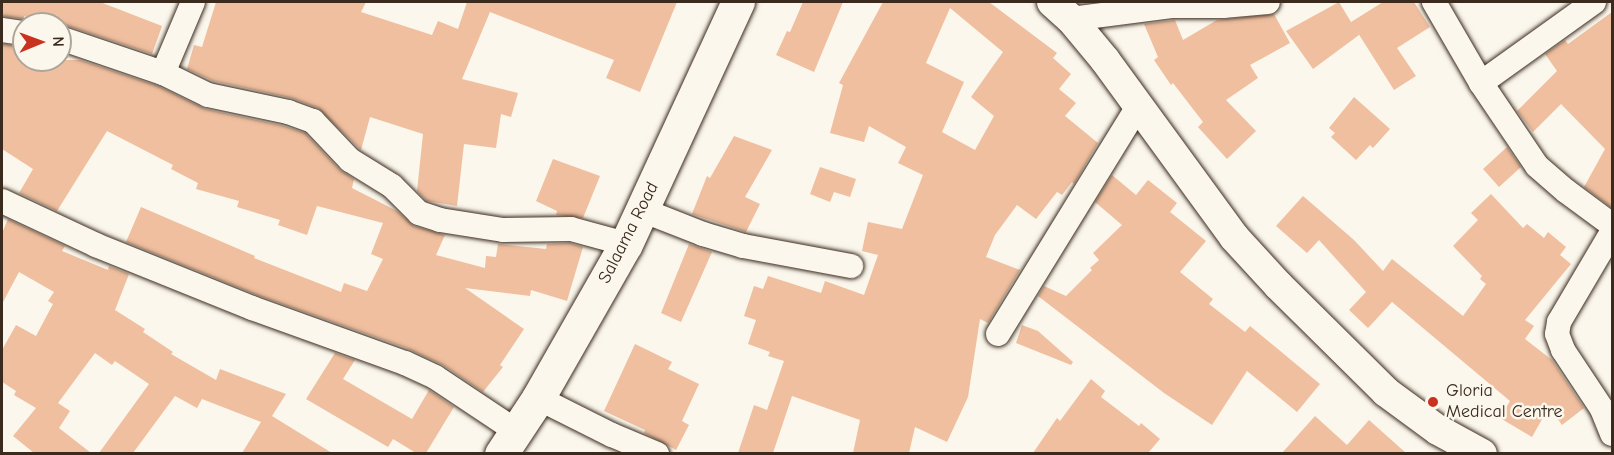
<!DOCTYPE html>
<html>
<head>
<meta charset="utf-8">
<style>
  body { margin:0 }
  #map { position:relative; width:1614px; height:455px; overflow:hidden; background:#fbf7ec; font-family:"Comic Neue",sans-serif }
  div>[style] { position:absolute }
  .building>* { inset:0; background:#efbf9f }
  .roads { filter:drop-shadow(0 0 2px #3b2a1e) drop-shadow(0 0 2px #3b2a1e) }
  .minor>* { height:24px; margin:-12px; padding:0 12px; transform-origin:12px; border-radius:12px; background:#fbf7ec }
  .tertiary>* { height:30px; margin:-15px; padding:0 15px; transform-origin:15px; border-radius:15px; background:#fbf7ec }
  .secondary>* { height:33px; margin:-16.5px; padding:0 16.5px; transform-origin:16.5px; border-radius:16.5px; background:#fbf7ec }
  .dots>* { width:16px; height:16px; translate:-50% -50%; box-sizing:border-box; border:3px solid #fbf7ec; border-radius:50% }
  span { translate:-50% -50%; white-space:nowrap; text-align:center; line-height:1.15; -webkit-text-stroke:5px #fbf7ec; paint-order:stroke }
  .street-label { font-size:18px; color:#3b2a1e }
  .poi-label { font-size:18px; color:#3b2a1e }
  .left { translate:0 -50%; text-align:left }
  .frame { position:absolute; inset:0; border:3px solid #3b2a1e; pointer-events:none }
  .north { position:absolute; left:12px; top:12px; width:60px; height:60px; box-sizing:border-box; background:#fbf7ec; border:2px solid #aea59a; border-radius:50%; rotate:89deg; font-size:16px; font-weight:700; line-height:24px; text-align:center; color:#3b2a1e }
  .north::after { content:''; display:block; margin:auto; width:21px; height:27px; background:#c8321e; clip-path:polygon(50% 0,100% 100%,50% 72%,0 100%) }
</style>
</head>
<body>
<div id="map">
  <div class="building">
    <div style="clip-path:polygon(2px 2px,100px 2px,162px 26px,152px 54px,65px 25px,47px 24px,24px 16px,24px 19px,2px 16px)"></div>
    <div style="clip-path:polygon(216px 2px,366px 2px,361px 12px,432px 35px,438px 21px,458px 29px,467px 2px,677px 2px,640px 92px,606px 78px,614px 60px,490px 12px,462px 79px,518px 93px,511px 117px,501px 114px,496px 148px,464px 144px,457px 206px,427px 201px,417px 191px,423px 134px,370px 117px,361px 150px,318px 108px,291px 98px,213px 81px,187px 69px,194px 45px,202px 47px)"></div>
    <div style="clip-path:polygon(803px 2px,843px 2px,814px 72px,776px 55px,787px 31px,790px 32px)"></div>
    <div style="clip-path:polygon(evenodd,883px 2px,989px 2px,1057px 53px,1053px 58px,1071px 74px,1059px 89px,1076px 103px,1065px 116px,1098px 143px,1074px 184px,1072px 182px,1062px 195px,1057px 192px,1036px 219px,1017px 205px,995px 235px,986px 257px,1020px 270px,988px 323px,980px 319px,968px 397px,947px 442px,915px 427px,909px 453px,853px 453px,860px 420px,792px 396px,773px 453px,738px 453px,754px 405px,767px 410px,784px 361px,768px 356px,770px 352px,748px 344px,756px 320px,744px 316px,754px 286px,763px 289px,768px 276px,821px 293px,825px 281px,864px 295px,878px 255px,862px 251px,868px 222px,902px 229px,923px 175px,898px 163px,906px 147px,869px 126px,864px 142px,830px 133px,843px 85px,839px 83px,883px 2px,950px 8px,1003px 52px,971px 97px,994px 116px,975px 150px,942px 132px,964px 82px,926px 63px,950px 8px)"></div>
    <div style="clip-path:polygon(1339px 2px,1351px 22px,1383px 2px,1414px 2px,1430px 27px,1397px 48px,1416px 76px,1394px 90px,1358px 33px,1359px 35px,1313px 69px,1286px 31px)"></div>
    <div style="clip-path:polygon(1612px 12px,1612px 208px,1584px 187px,1605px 149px,1561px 104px,1533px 132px,1517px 111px,1557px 71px,1545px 54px,1565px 40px,1568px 44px)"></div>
    <div style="clip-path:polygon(1274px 14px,1290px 43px,1250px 65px,1258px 78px,1226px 100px,1256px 131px,1227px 159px,1198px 127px,1203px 122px,1173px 83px,1171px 85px,1154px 60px,1158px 57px,1144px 24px,1175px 20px,1183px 40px,1217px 20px)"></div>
    <div style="clip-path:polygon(2px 44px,24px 47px,24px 60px,80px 60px,158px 86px,205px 109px,284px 126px,305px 133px,340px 170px,354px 179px,352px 188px,397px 211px,414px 226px,445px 235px,436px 255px,485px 268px,486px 256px,496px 257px,498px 244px,546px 249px,547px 244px,569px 243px,583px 247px,567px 301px,531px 290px,530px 296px,465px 288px,524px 329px,500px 365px,503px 367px,483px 392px,443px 365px,406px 348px,257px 295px,126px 242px,141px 207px,255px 256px,254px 258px,341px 292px,344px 283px,367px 291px,383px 259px,371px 254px,383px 223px,317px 206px,307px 235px,278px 225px,280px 220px,237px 207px,239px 201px,196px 189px,198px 183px,171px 169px,173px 165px,107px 131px,57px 211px,19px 193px,33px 169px,2px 149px)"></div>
    <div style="clip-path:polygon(1354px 97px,1390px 129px,1373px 148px,1370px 145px,1356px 160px,1331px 137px,1335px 133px,1329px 128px)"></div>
    <div style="clip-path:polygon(734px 136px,772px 150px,745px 197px,760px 204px,746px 232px,692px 214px,707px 176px,710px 178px)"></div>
    <div style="clip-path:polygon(1507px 147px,1521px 167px,1499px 187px,1483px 169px)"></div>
    <div style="clip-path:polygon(553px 159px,600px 176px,583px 218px,556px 215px,557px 211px,536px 201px)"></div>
    <div style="clip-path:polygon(820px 167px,856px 179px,850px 197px,834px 192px,830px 202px,810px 194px)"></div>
    <div style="clip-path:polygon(1112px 175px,1136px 195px,1148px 180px,1177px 203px,1170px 212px,1206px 241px,1180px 272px,1213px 299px,1209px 304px,1245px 332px,1250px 326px,1320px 384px,1297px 412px,1247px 371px,1212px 425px,1164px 393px,1038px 296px,1044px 286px,1066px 296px,1092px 270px,1090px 268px,1099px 260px,1093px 253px,1122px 225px,1095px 202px)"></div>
    <div style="clip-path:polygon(1491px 194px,1523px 228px,1527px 224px,1544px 238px,1548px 232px,1566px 247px,1560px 255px,1571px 264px,1525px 320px,1534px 326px,1525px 339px,1552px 360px,1584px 408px,1562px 425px,1549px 407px,1532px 437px,1500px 418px,1510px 401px,1392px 302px,1368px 328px,1349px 310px,1366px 292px,1319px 240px,1307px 253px,1276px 226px,1303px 196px,1354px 240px,1383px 271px,1392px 259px,1463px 316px,1486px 284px,1480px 279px,1482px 276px,1453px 246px,1478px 220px,1471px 213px)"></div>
    <div style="clip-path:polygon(8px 219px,65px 246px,62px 251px,108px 270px,109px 266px,129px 274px,115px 310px,145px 329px,143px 332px,173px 352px,171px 354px,216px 380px,220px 369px,286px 394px,272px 416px,332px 453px,242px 453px,261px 422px,202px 399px,197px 408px,175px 396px,133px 453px,99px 453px,149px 384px,115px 361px,112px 365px,95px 353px,58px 403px,70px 411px,59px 428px,91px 453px,34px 453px,13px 436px,36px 408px,14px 395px,16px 391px,2px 382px,2px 350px,16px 325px,36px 336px,53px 304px,48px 301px,54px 292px,19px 272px,2px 304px,2px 233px)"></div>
    <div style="clip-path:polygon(689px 244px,712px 252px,681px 322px,661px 313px)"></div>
    <div style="clip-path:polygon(1022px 325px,1038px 331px,1073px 362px,1071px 365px,1016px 343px)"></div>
    <div style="clip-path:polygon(635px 344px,672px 362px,668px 369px,699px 384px,682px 421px,689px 425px,676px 450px,644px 433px,645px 430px,604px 411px)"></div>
    <div style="clip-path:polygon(335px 353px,355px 360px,343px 379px,412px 419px,429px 390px,454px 407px,426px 453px,416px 453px,393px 439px,388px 447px,306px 399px)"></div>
    <div style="clip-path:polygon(1091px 379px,1105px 391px,1101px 397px,1139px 426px,1141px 423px,1160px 439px,1148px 453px,1033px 453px,1057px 418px,1060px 421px)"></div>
    <div style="clip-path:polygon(1315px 416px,1347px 445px,1369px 420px,1406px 453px,1282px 453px)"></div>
  </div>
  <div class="roads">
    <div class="minor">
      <div style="left:1434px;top:2px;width:94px;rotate:59.9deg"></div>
      <div style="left:1481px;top:83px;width:100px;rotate:56deg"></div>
      <div style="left:1537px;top:166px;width:38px;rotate:41deg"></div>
      <div style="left:1566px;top:191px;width:57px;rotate:36.5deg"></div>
      <div style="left:1071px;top:19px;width:103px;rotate:-7.3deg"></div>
      <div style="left:1173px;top:6px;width:50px"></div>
      <div style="left:1223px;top:6px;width:45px;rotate:-5.1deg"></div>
      <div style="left:2px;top:30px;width:22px;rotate:8deg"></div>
      <div style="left:60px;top:38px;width:109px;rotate:18.8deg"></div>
      <div style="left:163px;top:73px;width:50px;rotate:26.1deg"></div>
      <div style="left:208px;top:95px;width:82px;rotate:12deg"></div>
      <div style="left:288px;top:112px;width:27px;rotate:20deg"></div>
      <div style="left:313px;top:121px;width:54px;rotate:46.5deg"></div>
      <div style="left:350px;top:160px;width:49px;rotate:31.8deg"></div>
      <div style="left:392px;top:186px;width:38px;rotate:45deg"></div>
      <div style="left:419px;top:213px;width:22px;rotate:18deg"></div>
      <div style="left:440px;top:220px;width:64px;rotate:9deg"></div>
      <div style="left:503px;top:230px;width:68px;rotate:-0.8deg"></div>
      <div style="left:571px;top:229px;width:57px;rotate:15.3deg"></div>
      <div style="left:163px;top:73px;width:77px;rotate:-67.1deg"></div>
      <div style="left:1481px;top:83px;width:139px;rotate:-35.6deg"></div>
      <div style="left:2px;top:201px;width:104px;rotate:25.1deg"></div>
      <div style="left:96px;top:245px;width:168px;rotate:22deg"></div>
      <div style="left:252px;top:308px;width:163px;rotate:19.8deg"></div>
      <div style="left:405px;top:363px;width:33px;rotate:25deg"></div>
      <div style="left:435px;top:377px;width:97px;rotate:33.7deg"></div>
      <div style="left:642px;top:210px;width:66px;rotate:21.5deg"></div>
      <div style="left:703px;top:234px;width:42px;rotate:16.7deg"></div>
      <div style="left:743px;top:246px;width:110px;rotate:10.5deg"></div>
      <div style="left:1612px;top:232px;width:104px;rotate:120.5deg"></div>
      <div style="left:1559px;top:322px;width:12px;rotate:99deg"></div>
      <div style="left:1557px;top:334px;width:17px;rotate:69deg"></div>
      <div style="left:1563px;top:350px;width:71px;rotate:56.5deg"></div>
      <div style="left:1602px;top:409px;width:27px;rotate:68deg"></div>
      <div style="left:998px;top:334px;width:268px;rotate:-58.4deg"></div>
      <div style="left:538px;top:398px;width:83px;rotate:26.6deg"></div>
      <div style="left:612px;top:435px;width:49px;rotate:22.9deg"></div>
    </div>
    <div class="tertiary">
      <div style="left:1052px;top:2px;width:25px;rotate:42deg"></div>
      <div style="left:1071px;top:19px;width:53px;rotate:50.3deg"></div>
      <div style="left:1105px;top:60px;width:219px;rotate:53.9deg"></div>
      <div style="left:1234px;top:237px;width:65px;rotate:47.5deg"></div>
      <div style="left:1278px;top:285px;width:152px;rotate:44.7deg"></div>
      <div style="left:1386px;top:392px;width:64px;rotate:36.2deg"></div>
      <div style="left:1438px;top:430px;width:50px;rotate:28.6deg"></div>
    </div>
    <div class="secondary">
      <div style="left:501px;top:454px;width:67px;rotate:-56.5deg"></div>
      <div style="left:538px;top:398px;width:177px;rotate:-60.3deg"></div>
      <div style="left:626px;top:244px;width:267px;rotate:-65.2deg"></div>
    </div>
  </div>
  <div class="dots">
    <div style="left:1433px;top:402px;background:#c8321e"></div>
  </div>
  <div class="street-label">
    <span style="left:629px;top:233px;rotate:-63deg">Salaama Road</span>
  </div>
  <div class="poi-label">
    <span class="left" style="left:1446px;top:402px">Gloria<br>Medical Centre</span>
  </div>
  <div class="frame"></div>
  <div class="north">N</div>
</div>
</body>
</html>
